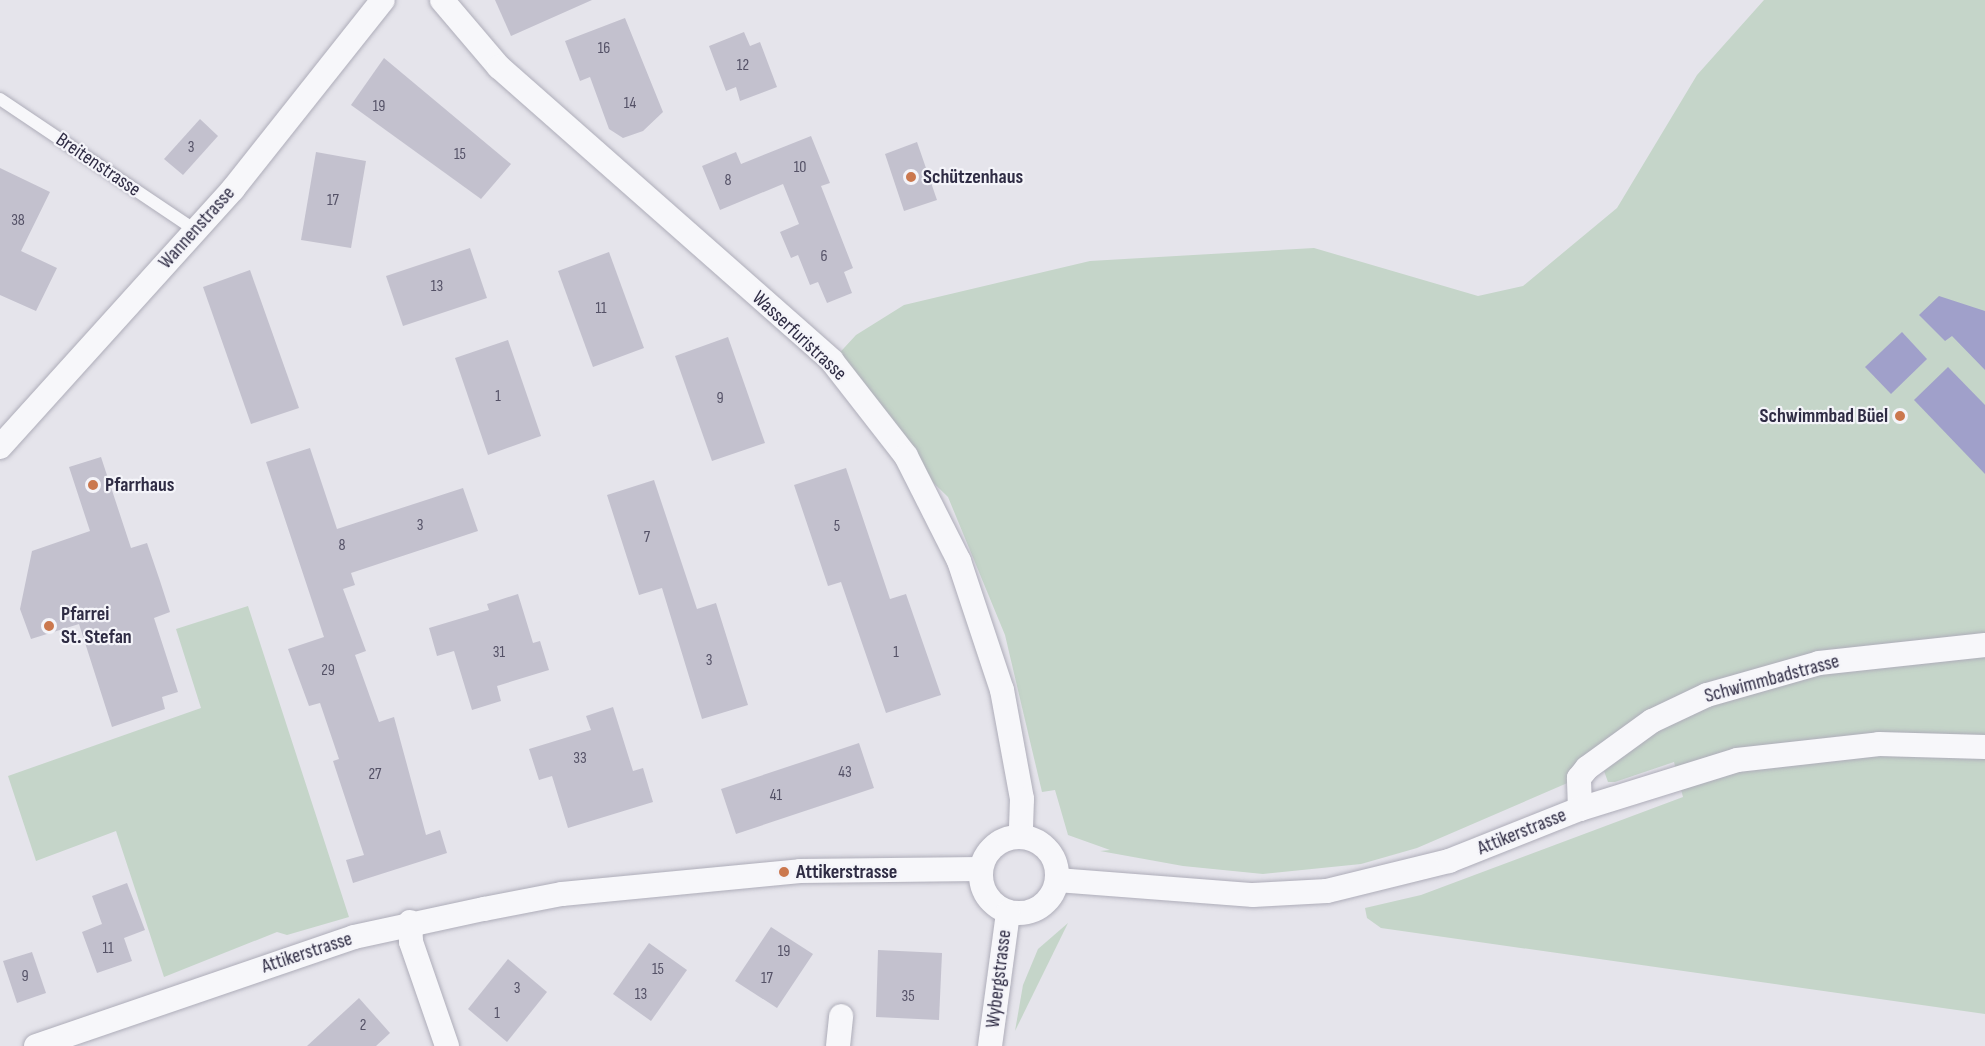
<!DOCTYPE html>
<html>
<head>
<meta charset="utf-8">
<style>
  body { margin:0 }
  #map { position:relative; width:1985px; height:1046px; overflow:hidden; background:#e5e4eb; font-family:"Sofia Sans Condensed",sans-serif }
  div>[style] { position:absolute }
  .green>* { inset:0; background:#c5d5c9 }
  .water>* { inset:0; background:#a0a0ca }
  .building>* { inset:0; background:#c3c1ce }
  .roads { filter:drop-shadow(0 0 2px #aeadb9) drop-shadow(0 0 2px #aeadb9) }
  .service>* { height:12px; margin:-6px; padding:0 6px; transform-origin:6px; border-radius:6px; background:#f7f7fa }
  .minor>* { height:24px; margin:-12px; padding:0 12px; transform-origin:12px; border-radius:12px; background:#f7f7fa }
  .minor>.ring { margin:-12px; padding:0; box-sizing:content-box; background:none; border:24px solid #f7f7fa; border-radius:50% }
  .dots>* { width:16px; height:16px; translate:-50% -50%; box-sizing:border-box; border:3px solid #f4f4f9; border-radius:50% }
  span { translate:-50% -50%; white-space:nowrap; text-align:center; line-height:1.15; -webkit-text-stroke:4.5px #f4f4f9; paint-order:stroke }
  .number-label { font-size:16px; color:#545166 }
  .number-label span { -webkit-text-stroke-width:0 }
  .street-label { font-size:20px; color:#2f2c44 }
  .poi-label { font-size:20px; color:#2f2c44; font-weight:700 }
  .left { translate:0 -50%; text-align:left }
  .right { translate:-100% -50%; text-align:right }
</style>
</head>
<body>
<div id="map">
  <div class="green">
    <div style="clip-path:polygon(1764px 0,1985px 0,1985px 1014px,1381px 928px,1367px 918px,1365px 908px,1421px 895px,1683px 797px,1674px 762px,1615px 782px,1608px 782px,1604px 771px,1707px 695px,1579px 778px,1417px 848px,1361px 864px,1263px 874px,1183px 866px,1100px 851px,1110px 850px,1068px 835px,1055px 790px,1042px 792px,1005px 635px,948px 497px,906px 456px,832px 361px,856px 335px,904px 305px,1090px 261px,1314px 248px,1478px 296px,1523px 286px,1617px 208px,1697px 75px)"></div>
    <div style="clip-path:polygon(248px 606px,349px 917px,287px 935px,277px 932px,164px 977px,116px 831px,36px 861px,8px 776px,201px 708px,176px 629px)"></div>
    <div style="clip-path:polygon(1068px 923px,1015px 1031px,1023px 985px,1038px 949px)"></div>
  </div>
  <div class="water">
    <div style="clip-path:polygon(1939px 296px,1985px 311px,1985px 370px,1952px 336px,1945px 341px,1919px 315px)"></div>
    <div style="clip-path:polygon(1902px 332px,1927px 359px,1891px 394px,1865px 367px)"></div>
    <div style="clip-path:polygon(1948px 367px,1985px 405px,1985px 474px,1914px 400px)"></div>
  </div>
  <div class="building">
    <div style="clip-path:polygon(495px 0,592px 0,511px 36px)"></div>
    <div style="clip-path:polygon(625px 18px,663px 112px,643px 131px,623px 138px,609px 129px,590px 77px,580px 81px,565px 41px)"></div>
    <div style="clip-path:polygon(744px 32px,750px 46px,760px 42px,777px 87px,740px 101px,736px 87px,726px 91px,709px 46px)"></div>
    <div style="clip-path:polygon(384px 58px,511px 164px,481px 199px,351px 105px)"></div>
    <div style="clip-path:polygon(200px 119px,218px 136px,183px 175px,164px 159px)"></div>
    <div style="clip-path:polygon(811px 136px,830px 183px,821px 186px,853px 268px,844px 272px,852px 293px,827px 303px,818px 282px,810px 285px,798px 255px,791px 258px,780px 232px,799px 224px,783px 184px,720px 210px,702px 166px,736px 152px,741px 164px)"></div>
    <div style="clip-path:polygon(917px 142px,937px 200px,904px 211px,885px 154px)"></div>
    <div style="clip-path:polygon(316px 152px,366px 161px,351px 248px,301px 240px)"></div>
    <div style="clip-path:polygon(0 168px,50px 192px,21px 251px,57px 268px,36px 311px,0 295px)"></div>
    <div style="clip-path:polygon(470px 248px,487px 298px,403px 326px,386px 276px)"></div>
    <div style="clip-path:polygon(609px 252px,644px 348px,593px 367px,558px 271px)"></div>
    <div style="clip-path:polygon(250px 270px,299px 408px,251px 424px,203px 287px)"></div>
    <div style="clip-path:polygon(728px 337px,765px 443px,712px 461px,675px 356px)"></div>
    <div style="clip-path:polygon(508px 340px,541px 436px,488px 455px,455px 358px)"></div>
    <div style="clip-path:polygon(310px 448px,337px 529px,463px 488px,478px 531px,351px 573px,355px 585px,343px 589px,366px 651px,355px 655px,379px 722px,394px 717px,426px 835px,440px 830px,447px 853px,353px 883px,346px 860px,364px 855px,333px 761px,339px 759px,320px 703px,309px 706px,288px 649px,324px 637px,266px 462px)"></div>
    <div style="clip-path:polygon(101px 457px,131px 548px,147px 543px,160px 581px,170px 612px,154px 618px,178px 692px,162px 697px,165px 709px,112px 727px,79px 624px,31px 639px,20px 609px,32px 551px,90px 531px,69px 467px)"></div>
    <div style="clip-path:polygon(846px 468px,890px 599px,906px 594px,941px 695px,886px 713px,841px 582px,828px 586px,794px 485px)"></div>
    <div style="clip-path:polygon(654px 480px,697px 609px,716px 603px,748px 705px,702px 719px,662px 588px,639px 595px,607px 495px)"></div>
    <div style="clip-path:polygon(518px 594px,533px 643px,540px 641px,549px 670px,497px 686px,501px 701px,472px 710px,454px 651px,437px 656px,429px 628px,489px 610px,487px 604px)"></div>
    <div style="clip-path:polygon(613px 707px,633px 771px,643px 768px,653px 802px,568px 828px,552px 776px,539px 780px,529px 749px,591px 730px,586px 716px)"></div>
    <div style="clip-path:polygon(859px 743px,874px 788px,736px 834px,721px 789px)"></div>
    <div style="clip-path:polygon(127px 883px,145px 930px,124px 938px,132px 961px,97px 973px,82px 932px,102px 924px,92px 896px)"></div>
    <div style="clip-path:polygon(771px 927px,813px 954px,777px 1008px,735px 981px)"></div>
    <div style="clip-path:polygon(649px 943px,687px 970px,651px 1021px,613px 994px)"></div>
    <div style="clip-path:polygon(878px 950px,942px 953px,939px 1020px,876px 1017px)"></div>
    <div style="clip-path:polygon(32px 952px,46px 993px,17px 1003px,3px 961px)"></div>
    <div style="clip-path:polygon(508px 959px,547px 992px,507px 1042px,468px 1009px)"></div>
    <div style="clip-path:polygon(359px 998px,390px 1033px,376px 1046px,307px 1046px)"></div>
  </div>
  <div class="roads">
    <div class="service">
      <div style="left:0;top:99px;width:235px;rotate:33.9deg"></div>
    </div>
    <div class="minor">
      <div style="left:442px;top:0;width:88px;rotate:49.6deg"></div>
      <div style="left:499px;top:67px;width:444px;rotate:41.4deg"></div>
      <div style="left:832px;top:361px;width:120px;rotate:52.1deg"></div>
      <div style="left:906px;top:456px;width:118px;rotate:63.2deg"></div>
      <div style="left:959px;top:561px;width:136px;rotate:71.6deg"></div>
      <div style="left:1002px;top:690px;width:111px;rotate:79.6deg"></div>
      <div style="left:1022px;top:799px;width:37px;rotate:92deg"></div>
      <div style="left:0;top:447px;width:348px;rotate:-47.9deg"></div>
      <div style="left:233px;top:189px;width:241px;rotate:-51.6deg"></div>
      <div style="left:1580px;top:809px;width:31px;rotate:-92deg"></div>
      <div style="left:1579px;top:778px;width:13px;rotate:-51deg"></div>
      <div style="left:1587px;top:768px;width:80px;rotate:-35.9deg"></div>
      <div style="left:1652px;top:721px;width:61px;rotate:-25.3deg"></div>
      <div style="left:1707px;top:695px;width:116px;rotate:-15.9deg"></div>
      <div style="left:1819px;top:663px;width:167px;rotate:-6.2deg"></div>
      <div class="ring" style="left:981px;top:837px;width:52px;height:52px"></div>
      <div style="left:1057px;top:880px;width:197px;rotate:4.4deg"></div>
      <div style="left:1253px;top:895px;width:74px;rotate:-3.1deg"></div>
      <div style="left:1327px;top:891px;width:126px;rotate:-13.8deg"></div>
      <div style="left:1449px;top:861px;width:141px;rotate:-21.7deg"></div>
      <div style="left:1580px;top:809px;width:164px;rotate:-17.3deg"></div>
      <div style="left:1737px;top:760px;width:143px;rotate:-6.4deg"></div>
      <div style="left:1879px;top:744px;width:106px;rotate:1.6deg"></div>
      <div style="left:410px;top:922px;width:20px;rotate:87deg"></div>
      <div style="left:411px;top:942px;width:110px;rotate:70.9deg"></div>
      <div style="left:36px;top:1046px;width:336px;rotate:-18.9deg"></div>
      <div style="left:354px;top:937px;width:133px;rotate:-12.2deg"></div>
      <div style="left:484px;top:909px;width:79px;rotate:-10.9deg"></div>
      <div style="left:562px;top:894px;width:239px;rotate:-5.5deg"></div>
      <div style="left:800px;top:871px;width:180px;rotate:-0.6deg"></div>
      <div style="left:838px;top:1046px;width:30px;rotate:-84deg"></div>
      <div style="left:990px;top:1046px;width:135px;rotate:-82.3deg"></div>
    </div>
  </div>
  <div class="dots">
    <div style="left:911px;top:177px;background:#cb784e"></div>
    <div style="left:1900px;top:416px;background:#cb784e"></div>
    <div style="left:93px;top:485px;background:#cb784e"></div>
    <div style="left:49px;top:626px;background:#cb784e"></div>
    <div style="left:784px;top:872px;background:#cb784e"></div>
  </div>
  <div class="number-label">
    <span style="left:604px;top:49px">16</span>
    <span style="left:743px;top:66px">12</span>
    <span style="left:630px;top:104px">14</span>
    <span style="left:379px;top:107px">19</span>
    <span style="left:191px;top:148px">3</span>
    <span style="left:460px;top:155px">15</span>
    <span style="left:800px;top:168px">10</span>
    <span style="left:728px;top:181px">8</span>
    <span style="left:333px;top:201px">17</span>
    <span style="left:18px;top:221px">38</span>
    <span style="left:824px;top:257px">6</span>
    <span style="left:437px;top:287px">13</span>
    <span style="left:601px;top:309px">11</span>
    <span style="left:498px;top:397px">1</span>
    <span style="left:720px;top:399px">9</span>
    <span style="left:420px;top:526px">3</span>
    <span style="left:837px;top:527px">5</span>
    <span style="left:647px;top:538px">7</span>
    <span style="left:342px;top:546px">8</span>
    <span style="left:499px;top:653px">31</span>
    <span style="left:896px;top:653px">1</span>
    <span style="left:709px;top:661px">3</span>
    <span style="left:328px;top:671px">29</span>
    <span style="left:580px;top:759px">33</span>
    <span style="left:845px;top:773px">43</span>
    <span style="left:375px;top:775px">27</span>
    <span style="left:776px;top:796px">41</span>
    <span style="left:108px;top:949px">11</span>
    <span style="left:784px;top:952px">19</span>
    <span style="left:658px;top:970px">15</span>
    <span style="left:25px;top:977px">9</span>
    <span style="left:767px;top:979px">17</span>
    <span style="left:517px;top:989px">3</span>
    <span style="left:641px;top:995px">13</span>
    <span style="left:908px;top:997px">35</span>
    <span style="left:497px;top:1014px">1</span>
    <span style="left:363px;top:1026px">2</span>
  </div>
  <div class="street-label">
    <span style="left:98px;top:165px;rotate:34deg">Breitenstrasse</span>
    <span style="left:197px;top:228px;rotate:-48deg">Wannenstrasse</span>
    <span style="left:799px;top:336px;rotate:43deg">Wasserfuristrasse</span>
    <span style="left:1772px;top:679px;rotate:-15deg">Schwimmbadstrasse</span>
    <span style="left:1522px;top:832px;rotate:-22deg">Attikerstrasse</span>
    <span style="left:307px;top:953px;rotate:-18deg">Attikerstrasse</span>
    <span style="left:999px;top:979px;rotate:-83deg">Wybergstrasse</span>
  </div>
  <div class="poi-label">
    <span class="left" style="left:923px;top:177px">Schützenhaus</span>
    <span class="right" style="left:1888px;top:416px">Schwimmbad Büel</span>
    <span class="left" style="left:105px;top:485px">Pfarrhaus</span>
    <span class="left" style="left:61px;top:626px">Pfarrei<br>St. Stefan</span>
    <span class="left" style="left:796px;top:872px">Attikerstrasse</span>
  </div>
</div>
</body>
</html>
